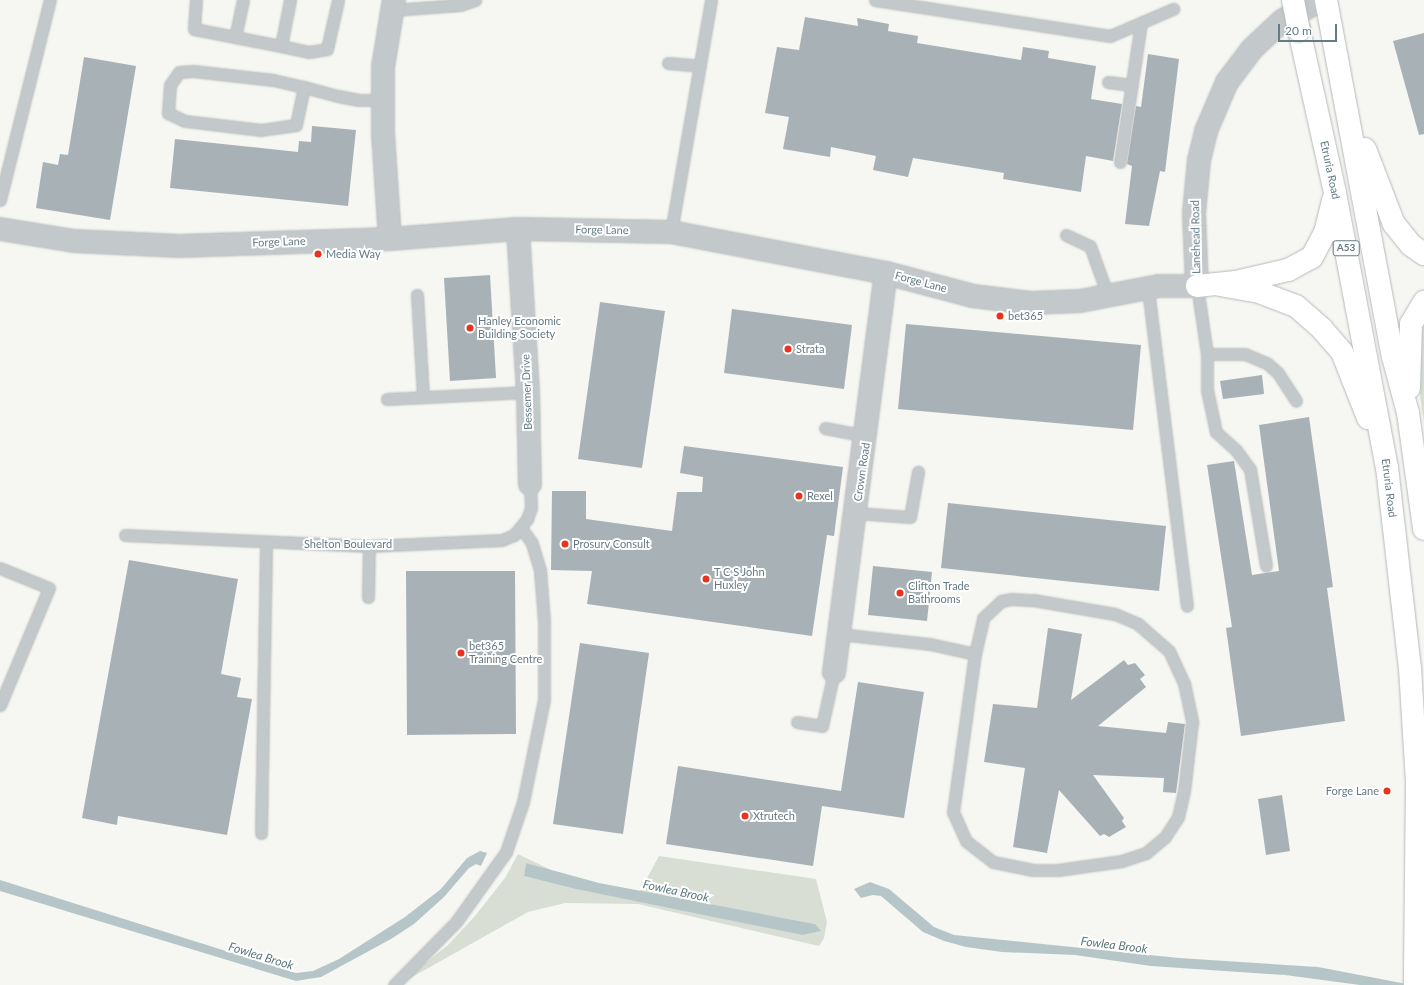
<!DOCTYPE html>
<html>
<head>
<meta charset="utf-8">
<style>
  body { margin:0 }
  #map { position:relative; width:1424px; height:985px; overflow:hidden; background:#f6f6f2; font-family:Lato,sans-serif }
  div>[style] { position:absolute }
  .green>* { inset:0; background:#d8ded3 }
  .water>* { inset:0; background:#b6c6c8 }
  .building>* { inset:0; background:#a8b2b6 }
  .roads { filter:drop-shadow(0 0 1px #b6babc) drop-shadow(0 0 1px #b6babc) }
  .service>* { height:11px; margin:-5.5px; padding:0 5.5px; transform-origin:5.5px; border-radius:5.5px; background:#c3c8ca }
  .minor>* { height:22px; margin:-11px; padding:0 11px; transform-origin:11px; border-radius:11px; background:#c3c8ca }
  .tertiary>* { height:22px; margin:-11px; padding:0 11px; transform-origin:11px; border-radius:11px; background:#c3c8ca }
  .trunk>* { height:22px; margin:-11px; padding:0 11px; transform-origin:11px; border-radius:11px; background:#fff }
  .bridges { filter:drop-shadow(0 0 1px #b6babc) drop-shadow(0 0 1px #b6babc) }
  .trunk-bridge>* { height:22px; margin:-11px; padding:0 11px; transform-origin:11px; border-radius:11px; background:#fff }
  .dots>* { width:11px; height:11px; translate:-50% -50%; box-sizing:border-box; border:2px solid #fff; border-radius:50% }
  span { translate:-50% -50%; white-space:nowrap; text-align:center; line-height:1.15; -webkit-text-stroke:4px #fff; paint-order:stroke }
  .shield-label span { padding:1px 3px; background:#fff; border:1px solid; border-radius:3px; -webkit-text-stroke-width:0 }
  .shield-label { font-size:10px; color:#647a85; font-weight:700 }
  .street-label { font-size:11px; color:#647a85 }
  .poi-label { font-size:11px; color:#647a85 }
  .left { translate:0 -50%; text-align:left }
  .right { translate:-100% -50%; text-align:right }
  .water-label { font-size:12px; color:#5a767b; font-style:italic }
  .scale { position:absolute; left:1278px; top:24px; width:59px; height:18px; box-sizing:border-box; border:2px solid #647a85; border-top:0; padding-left:5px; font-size:12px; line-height:14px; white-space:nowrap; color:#647a85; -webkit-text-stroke:3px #fff; paint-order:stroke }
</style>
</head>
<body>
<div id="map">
  <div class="green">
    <div style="clip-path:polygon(1424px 317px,1424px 423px,1418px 383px,1419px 328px)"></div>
    <div style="clip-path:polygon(518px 854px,551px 870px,526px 863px,524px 876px,802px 935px,815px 924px,640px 891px,659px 856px,816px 879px,827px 922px,824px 938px,819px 946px,638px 904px,565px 903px,528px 912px,398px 985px,448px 945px,475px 916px,505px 878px)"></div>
  </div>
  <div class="water">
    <div style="clip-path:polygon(480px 851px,487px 853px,481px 866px,476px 864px,469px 868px,444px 897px,414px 924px,391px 939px,321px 977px,296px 981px,0 891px,0 880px,296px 973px,313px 971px,339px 959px,405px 917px,441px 889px,467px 858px)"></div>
    <div style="clip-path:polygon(526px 863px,599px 883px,815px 924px,821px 931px,802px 935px,576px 889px,524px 876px)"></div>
    <div style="clip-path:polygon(870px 882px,889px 889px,934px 927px,954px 935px,1179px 958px,1318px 967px,1412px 985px,1360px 985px,1285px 975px,1151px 966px,1075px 955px,1002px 952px,966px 947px,944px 941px,923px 932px,881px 896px,873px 895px,861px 898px,854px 889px)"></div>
  </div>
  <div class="building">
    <div style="clip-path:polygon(805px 17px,858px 26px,857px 18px,889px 24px,888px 31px,918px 36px,917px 43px,1021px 60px,1023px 47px,1049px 51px,1048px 58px,1096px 66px,1091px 99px,1122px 104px,1113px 161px,1086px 156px,1081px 192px,1003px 179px,1004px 173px,913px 158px,908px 177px,873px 170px,876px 156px,831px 147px,830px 157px,783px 149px,789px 117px,765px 113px,777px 47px,799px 50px)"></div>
    <div style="clip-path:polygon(1424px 33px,1424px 134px,1419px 135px,1393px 41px)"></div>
    <div style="clip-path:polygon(1148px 54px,1179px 59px,1165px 172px,1160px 171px,1149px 226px,1125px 224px,1132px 166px,1127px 164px,1136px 106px,1141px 107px)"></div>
    <div style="clip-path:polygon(84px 57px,136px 66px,110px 220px,36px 208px,43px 162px,58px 165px,60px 154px,68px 155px)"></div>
    <div style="clip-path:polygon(312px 126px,356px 130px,348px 206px,170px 188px,175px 139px,298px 152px,299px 141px,311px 142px)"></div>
    <div style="clip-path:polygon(490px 275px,496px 378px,450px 381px,444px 278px)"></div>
    <div style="clip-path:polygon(600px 302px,665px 311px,642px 468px,578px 459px)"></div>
    <div style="clip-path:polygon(732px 309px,852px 325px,844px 389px,724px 373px)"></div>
    <div style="clip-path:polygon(906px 324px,1141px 345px,1133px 430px,898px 409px)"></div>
    <div style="clip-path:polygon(1262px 375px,1264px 394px,1223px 399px,1220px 381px)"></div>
    <div style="clip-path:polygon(1309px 417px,1333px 587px,1327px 588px,1345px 721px,1241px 736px,1226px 628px,1232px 627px,1207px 465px,1234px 461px,1252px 575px,1279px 571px,1259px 425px)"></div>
    <div style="clip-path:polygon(684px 446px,843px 467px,834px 536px,827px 535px,812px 636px,587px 604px,592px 571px,551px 570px,552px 491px,586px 491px,586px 519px,672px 531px,677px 492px,702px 492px,703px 477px,680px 473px)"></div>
    <div style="clip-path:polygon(948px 503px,1166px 526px,1159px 591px,941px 568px)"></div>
    <div style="clip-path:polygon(129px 560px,238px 579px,221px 674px,241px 678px,237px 697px,252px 699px,227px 835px,118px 816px,117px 825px,82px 818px)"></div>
    <div style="clip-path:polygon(873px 566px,932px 572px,927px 621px,868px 615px)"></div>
    <div style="clip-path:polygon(406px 571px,515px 571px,516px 734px,407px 735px)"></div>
    <div style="clip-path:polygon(1048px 628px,1082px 634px,1071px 700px,1124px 660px,1128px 665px,1135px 663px,1145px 675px,1140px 679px,1146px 687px,1098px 726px,1166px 733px,1168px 722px,1185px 724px,1176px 793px,1163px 792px,1164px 778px,1093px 775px,1124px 818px,1122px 821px,1126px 827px,1109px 837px,1104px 834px,1100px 836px,1059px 790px,1047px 853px,1013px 847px,1025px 768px,984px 762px,993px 704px,1037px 708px)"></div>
    <div style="clip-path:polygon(580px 643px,649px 653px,623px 834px,553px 824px)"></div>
    <div style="clip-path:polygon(858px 682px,924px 692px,904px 818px,822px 806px,813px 866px,666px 844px,678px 766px,841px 791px)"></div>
    <div style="clip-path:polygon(1282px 795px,1290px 851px,1266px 855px,1258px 799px)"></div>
  </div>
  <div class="roads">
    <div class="service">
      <div style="left:196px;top:0;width:29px;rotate:94deg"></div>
      <div style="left:194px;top:29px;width:42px;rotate:11deg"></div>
      <div style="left:243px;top:0;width:38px;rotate:102deg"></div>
      <div style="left:235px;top:37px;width:47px;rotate:11.1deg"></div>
      <div style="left:281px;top:46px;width:47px;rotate:-78.9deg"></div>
      <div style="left:875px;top:0;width:238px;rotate:8.7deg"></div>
      <div style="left:1110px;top:36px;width:69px;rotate:-23.2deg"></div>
      <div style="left:393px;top:10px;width:67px;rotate:-4.3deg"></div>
      <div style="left:460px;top:5px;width:16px;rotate:-18deg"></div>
      <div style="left:281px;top:46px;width:29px;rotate:12deg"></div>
      <div style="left:309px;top:52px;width:18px;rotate:-9deg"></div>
      <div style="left:327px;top:49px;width:50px;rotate:-77.3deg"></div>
      <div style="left:668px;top:63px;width:32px;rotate:5deg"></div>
      <div style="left:1108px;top:82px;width:24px;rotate:7deg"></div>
      <div style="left:304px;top:87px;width:39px;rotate:102deg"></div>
      <div style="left:296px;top:125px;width:35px;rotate:172deg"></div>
      <div style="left:261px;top:130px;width:77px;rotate:-173.2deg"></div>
      <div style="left:185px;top:121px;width:19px;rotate:-155deg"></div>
      <div style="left:168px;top:113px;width:28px;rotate:-86deg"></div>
      <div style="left:170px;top:85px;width:16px;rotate:-55deg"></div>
      <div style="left:179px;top:72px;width:14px;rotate:-4deg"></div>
      <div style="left:193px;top:71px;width:81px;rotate:6.4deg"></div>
      <div style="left:273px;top:80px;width:32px;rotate:13deg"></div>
      <div style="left:304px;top:87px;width:35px;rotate:15deg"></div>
      <div style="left:338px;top:96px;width:21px;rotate:11deg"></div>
      <div style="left:359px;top:100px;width:24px"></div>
      <div style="left:1120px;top:162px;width:141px;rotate:-81.4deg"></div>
      <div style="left:0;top:200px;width:206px;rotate:-76deg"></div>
      <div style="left:671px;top:232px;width:235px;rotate:-80.2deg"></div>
      <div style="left:1066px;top:235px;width:26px;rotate:25deg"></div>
      <div style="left:1090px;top:246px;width:53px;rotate:70.2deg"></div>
      <div style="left:1197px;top:286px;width:69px;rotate:81.6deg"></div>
      <div style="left:1207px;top:354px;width:38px"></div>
      <div style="left:1245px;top:354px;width:25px;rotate:23deg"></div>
      <div style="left:1268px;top:364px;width:13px;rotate:42deg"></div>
      <div style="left:1278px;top:373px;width:33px;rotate:57deg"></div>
      <div style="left:1148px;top:289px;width:319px;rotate:83deg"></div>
      <div style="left:417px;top:295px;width:102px;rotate:86.6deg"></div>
      <div style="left:1207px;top:354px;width:36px;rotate:90deg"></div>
      <div style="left:1207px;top:390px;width:43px;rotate:77.9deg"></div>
      <div style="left:1216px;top:432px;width:27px;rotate:42deg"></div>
      <div style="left:1236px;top:450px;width:24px;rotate:54deg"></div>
      <div style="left:1250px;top:469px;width:98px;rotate:80.6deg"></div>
      <div style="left:387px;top:399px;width:141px;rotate:-2.8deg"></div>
      <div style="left:825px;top:428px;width:43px;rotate:10.8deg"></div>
      <div style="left:856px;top:513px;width:54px;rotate:4.2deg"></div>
      <div style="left:910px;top:517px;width:46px;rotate:-79.9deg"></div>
      <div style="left:125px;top:535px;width:244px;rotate:2.6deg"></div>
      <div style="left:369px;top:546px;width:133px;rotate:-2.6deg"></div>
      <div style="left:502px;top:540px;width:13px;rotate:-23deg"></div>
      <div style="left:514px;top:535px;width:21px;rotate:-51deg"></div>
      <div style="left:527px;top:519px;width:12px;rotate:-70deg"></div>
      <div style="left:531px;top:508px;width:24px;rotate:-92deg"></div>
      <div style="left:0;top:568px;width:53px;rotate:22.2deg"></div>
      <div style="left:49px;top:588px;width:127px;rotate:112.7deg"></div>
      <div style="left:368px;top:597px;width:51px;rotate:-88.9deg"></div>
      <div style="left:839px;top:634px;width:92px;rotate:6.3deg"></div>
      <div style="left:930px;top:644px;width:46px;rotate:12.5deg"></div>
      <div style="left:975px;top:654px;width:37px;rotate:-77deg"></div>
      <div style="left:983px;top:618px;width:25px;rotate:-43deg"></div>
      <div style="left:1001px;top:601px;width:10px;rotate:-11deg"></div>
      <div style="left:1011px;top:599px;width:22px;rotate:3deg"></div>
      <div style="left:1033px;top:600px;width:83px;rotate:9.7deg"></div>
      <div style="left:1115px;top:614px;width:25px;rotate:23deg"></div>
      <div style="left:1138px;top:624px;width:41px;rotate:41.1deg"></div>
      <div style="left:1169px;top:651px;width:35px;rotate:65deg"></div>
      <div style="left:1184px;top:683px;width:40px;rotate:78deg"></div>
      <div style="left:1192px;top:722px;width:69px;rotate:96.6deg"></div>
      <div style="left:1184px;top:791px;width:27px;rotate:103deg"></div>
      <div style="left:1178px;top:817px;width:24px;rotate:123deg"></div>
      <div style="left:1165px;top:837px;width:25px;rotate:140deg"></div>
      <div style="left:1146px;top:853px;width:25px;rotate:162deg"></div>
      <div style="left:1122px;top:861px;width:65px;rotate:172deg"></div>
      <div style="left:1058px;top:870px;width:25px;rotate:180deg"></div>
      <div style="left:1033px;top:870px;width:41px;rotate:-168.7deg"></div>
      <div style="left:993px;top:862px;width:34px;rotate:-142deg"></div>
      <div style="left:966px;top:841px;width:32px;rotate:-114deg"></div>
      <div style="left:953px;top:812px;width:160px;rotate:-82.1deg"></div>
      <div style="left:797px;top:722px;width:25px;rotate:9deg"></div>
      <div style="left:822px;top:726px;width:55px;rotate:-77.5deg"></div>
      <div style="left:261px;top:833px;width:290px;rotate:-89deg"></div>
      <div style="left:394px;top:985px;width:88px;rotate:-45.5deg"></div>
      <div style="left:456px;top:922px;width:86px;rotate:-54.5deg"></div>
      <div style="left:506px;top:852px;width:53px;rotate:-71.2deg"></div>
      <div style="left:523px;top:802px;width:104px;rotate:-78.4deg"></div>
      <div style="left:544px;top:700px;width:79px;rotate:-90deg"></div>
      <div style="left:544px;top:621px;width:51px;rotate:-94.5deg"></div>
      <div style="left:540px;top:570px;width:28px;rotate:-107deg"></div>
      <div style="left:532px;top:543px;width:19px;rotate:-126deg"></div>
    </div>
    <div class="minor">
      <div style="left:518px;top:229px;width:163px;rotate:86.5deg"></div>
      <div style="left:528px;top:392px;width:92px;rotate:88.8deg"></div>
      <div style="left:390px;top:239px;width:106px;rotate:-93.8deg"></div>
      <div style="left:383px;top:133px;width:66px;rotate:-90deg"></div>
      <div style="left:383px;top:67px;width:68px;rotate:-80.7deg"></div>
      <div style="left:834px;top:672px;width:402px;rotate:-82.6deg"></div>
    </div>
    <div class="tertiary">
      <div style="left:0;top:229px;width:75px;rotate:9.2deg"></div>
      <div style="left:74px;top:241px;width:105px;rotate:2.7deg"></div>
      <div style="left:179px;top:246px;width:211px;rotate:-1.9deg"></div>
      <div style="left:390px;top:239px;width:128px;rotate:-4.5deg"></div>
      <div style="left:518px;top:229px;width:153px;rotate:1.1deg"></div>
      <div style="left:671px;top:232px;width:219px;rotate:10.8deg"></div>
      <div style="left:886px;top:273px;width:90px;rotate:14.8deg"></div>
      <div style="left:973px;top:296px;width:58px;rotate:6.9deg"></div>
      <div style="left:1031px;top:303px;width:49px;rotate:-2.3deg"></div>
      <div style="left:1080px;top:301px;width:80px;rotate:-10.8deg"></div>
      <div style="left:1159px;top:286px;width:38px"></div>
      <div style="left:1197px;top:286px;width:73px;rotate:-92.4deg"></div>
      <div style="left:1194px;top:213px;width:53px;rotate:-84.6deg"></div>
      <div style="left:1199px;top:160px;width:30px;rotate:-76deg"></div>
      <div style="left:1206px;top:131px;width:53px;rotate:-66.8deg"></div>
      <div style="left:1227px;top:82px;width:41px;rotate:-52.9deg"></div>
      <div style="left:1252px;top:49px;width:42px;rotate:-43.1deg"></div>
      <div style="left:1283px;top:20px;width:44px;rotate:-27.1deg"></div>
    </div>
    <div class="trunk">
      <div style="left:1326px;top:0;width:363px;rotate:79.4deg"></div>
      <div style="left:1393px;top:357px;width:58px;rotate:75deg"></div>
      <div style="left:1408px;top:413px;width:117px;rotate:82.1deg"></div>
      <div style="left:1299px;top:30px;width:167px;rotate:77.5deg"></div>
      <div style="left:1335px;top:193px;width:279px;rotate:79.3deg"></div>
      <div style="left:1387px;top:467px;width:202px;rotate:83.5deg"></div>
      <div style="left:1410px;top:668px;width:113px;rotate:86.5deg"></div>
      <div style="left:1417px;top:781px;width:204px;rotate:90.6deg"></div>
      <div style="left:1365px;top:149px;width:80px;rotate:68.9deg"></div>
      <div style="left:1394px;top:224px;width:27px;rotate:51deg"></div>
      <div style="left:1411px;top:245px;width:16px;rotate:35deg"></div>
      <div style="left:1220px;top:285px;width:40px;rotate:10deg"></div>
      <div style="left:1259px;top:292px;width:40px;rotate:21deg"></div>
      <div style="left:1296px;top:306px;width:35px;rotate:41deg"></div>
      <div style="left:1322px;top:329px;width:30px;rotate:49deg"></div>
      <div style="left:1342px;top:352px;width:71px;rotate:68.5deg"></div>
      <div style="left:1197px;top:286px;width:39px;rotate:-6deg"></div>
      <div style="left:1236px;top:282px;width:53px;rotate:-13deg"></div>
      <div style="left:1288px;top:270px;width:27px;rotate:-28deg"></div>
      <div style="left:1312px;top:257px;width:27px;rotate:-62deg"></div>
      <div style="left:1325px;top:233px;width:34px;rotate:-76deg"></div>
      <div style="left:1409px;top:388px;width:64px;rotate:-88.2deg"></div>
      <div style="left:1411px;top:324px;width:26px;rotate:-59deg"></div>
    </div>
  </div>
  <div class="bridges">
    <div class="trunk-bridge">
      <div style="left:1293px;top:0;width:31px;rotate:79deg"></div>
    </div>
  </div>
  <div class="dots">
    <div style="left:318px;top:254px;background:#eb321d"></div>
    <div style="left:1000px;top:316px;background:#eb321d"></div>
    <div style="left:470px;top:328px;background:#eb321d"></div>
    <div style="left:788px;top:349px;background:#eb321d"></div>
    <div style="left:799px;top:496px;background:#eb321d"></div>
    <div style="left:565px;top:544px;background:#eb321d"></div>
    <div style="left:706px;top:579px;background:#eb321d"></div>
    <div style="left:900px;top:593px;background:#eb321d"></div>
    <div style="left:461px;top:653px;background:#eb321d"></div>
    <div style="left:1387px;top:791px;background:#eb321d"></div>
    <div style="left:745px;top:816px;background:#eb321d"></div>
  </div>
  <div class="shield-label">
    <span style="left:1346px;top:248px">A53</span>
  </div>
  <div class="street-label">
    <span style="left:1330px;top:170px;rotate:78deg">Etruria Road</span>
    <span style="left:602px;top:230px;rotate:1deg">Forge Lane</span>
    <span style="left:1196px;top:237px;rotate:-91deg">Lanehead Road</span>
    <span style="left:279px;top:242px;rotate:-2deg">Forge Lane</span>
    <span style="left:921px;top:282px;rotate:15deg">Forge Lane</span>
    <span style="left:527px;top:392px;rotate:-92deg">Bessemer Drive</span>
    <span style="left:862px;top:472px;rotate:-82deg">Crown Road</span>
    <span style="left:1389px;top:488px;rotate:83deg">Etruria Road</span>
    <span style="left:348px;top:544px">Shelton Boulevard</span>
  </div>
  <div class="poi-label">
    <span class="left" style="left:326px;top:254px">Media Way</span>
    <span class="left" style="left:1008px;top:316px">bet365</span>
    <span class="left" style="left:478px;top:328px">Hanley Economic<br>Building Society</span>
    <span class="left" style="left:796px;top:349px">Strata</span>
    <span class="left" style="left:807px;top:496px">Rexel</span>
    <span class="left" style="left:573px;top:544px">Prosurv Consult</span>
    <span class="left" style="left:714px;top:579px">T C S John<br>Huxley</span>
    <span class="left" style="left:908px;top:593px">Clifton Trade<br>Bathrooms</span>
    <span class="left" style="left:469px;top:653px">bet365<br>Training Centre</span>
    <span class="right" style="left:1379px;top:791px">Forge Lane</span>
    <span class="left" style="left:753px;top:816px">Xtrutech</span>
  </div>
  <div class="water-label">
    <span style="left:676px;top:891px;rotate:12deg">Fowlea Brook</span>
    <span style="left:1114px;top:945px;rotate:7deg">Fowlea Brook</span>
    <span style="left:261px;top:956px;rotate:17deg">Fowlea Brook</span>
  </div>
  <div class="scale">20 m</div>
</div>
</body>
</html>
